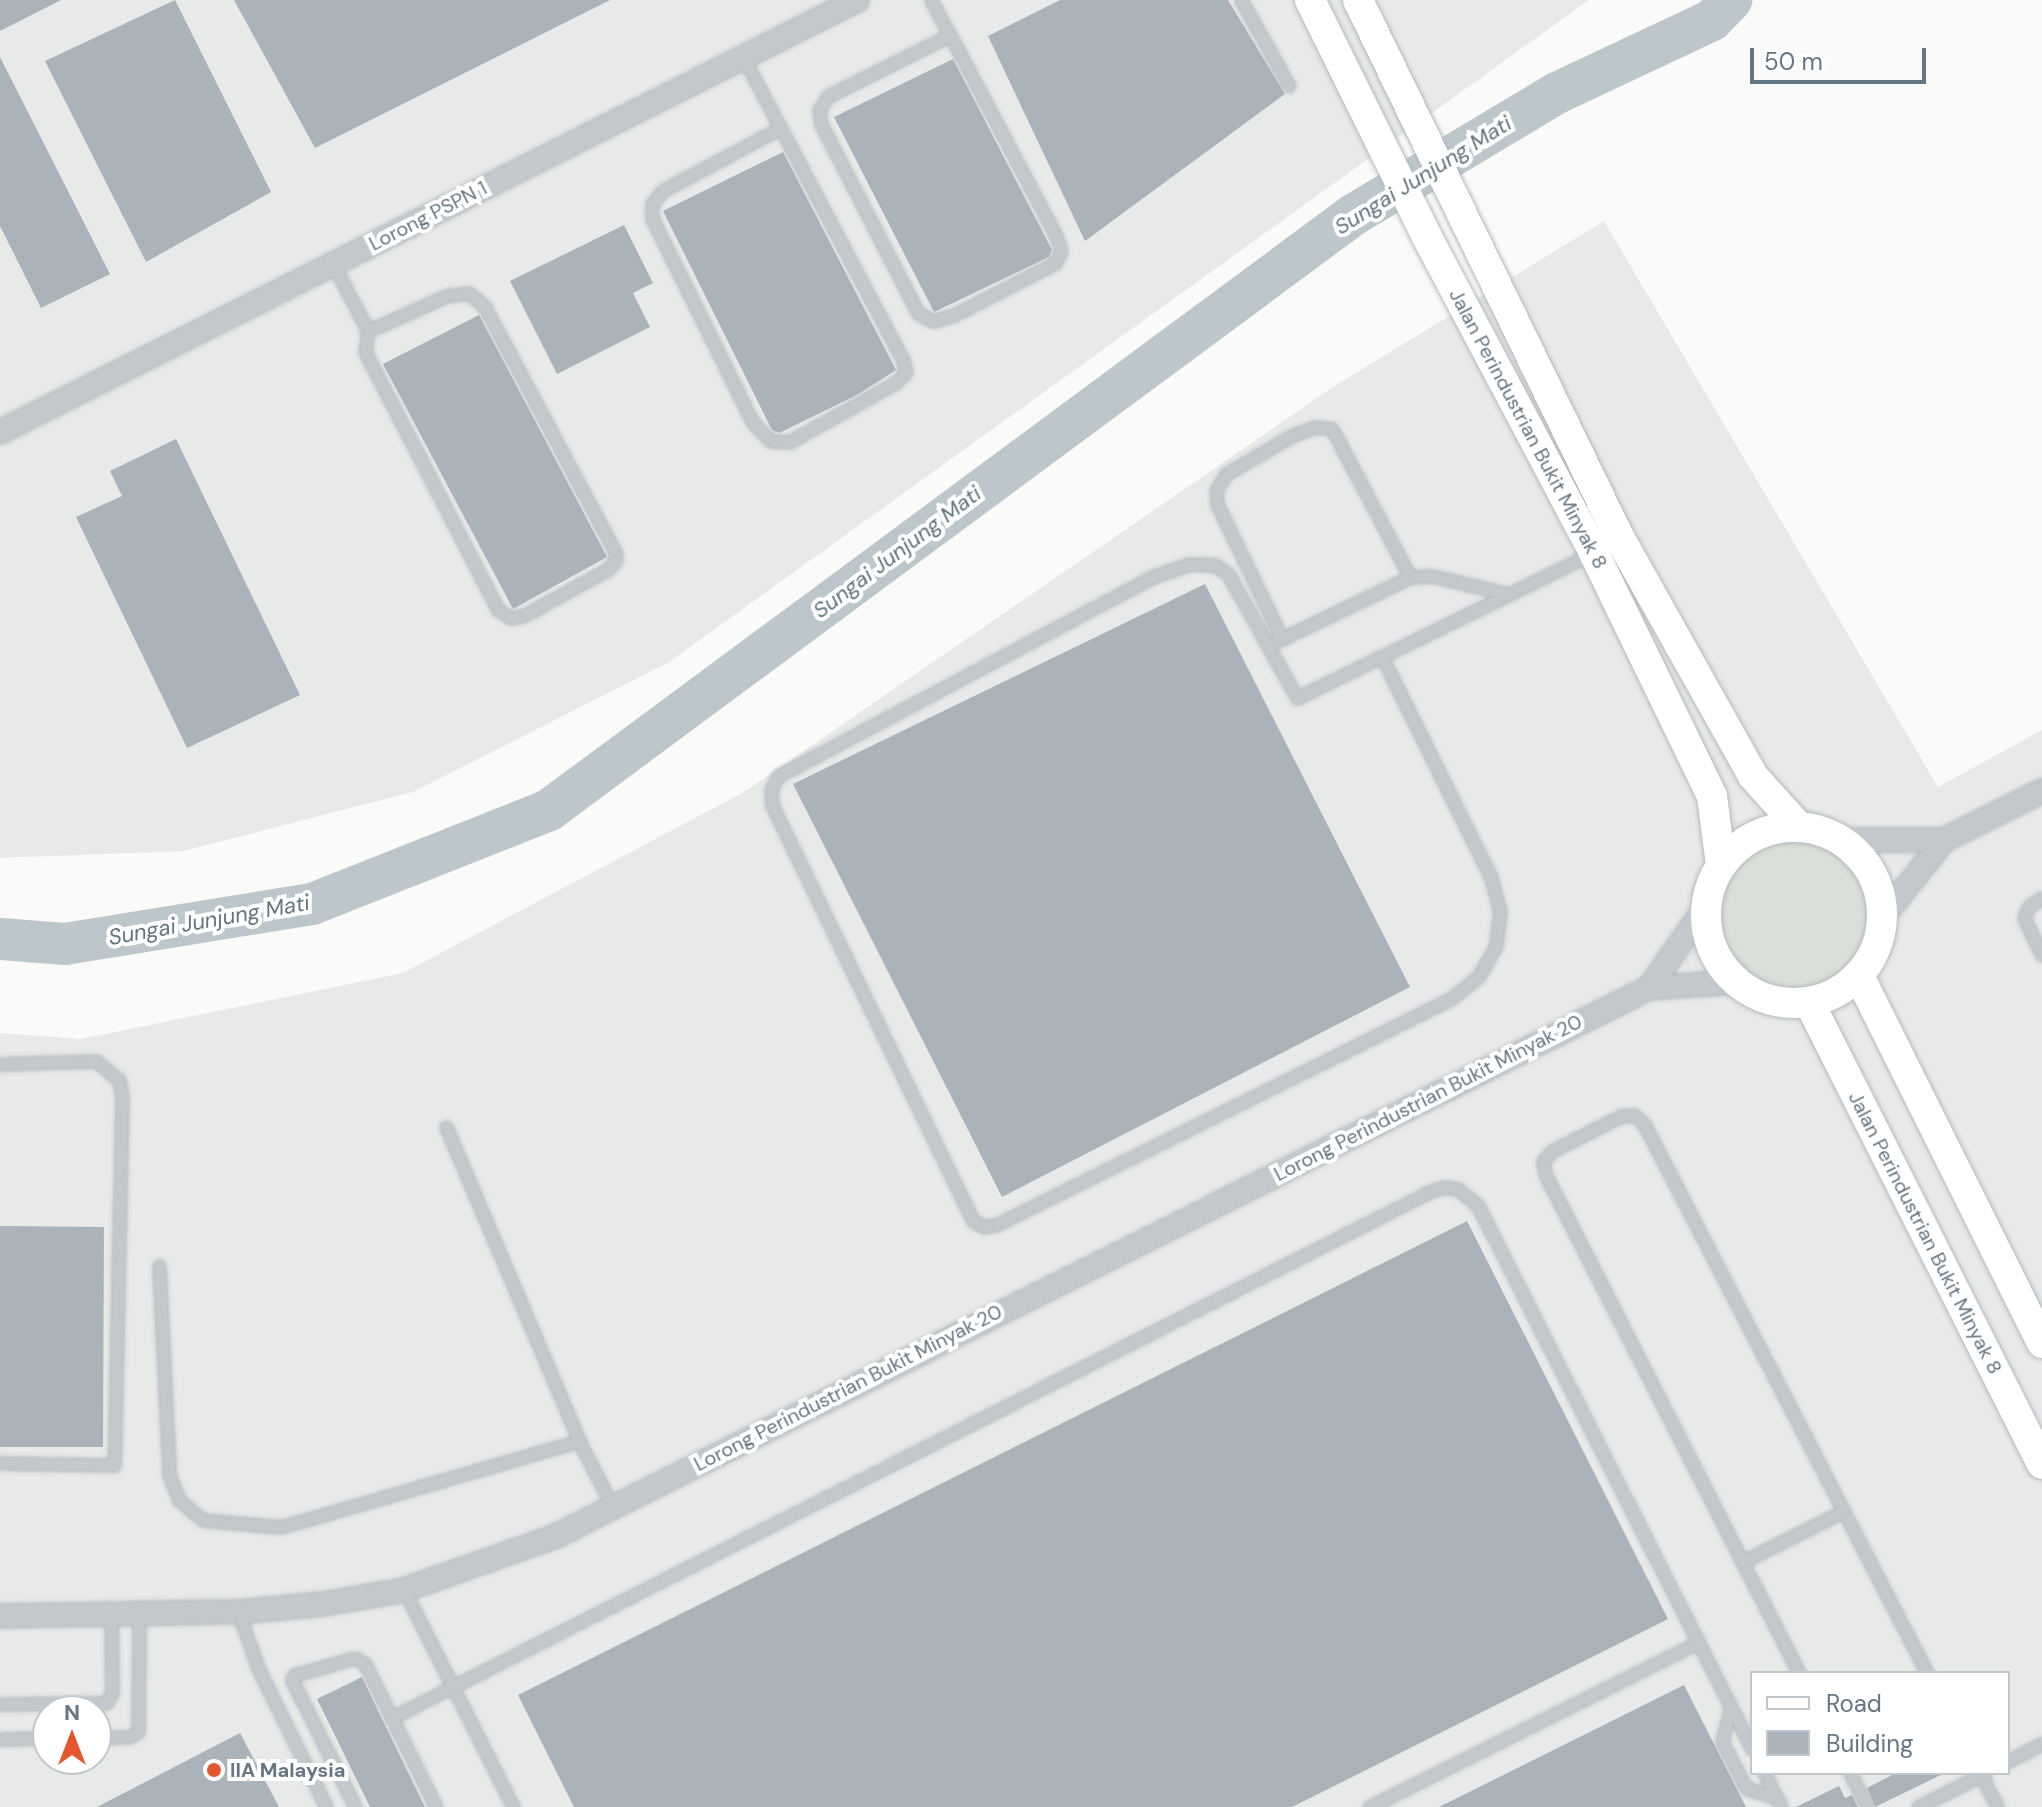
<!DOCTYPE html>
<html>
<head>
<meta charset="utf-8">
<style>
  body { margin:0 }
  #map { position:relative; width:2042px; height:1807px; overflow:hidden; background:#fafaf8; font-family:"DM Sans",sans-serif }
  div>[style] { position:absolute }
  .built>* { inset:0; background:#e8e9e9 }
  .green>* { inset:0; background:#dadfd7 }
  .round { border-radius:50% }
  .river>* { height:42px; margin:-21px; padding:0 21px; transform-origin:21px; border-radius:21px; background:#bbc7cb }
  .building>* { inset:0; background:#aab3b9 }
  .roads { filter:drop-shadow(0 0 2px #b3babf) drop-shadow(0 0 2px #b3babf) }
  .lane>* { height:11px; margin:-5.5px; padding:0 5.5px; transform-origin:5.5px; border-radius:5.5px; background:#c3c8cc }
  .street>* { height:22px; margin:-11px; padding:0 11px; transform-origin:11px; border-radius:11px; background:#c3c8cc }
  .secondary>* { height:30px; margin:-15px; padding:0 15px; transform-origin:15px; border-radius:15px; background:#fff }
  .secondary>.ring { margin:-15px; padding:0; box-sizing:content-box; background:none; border:30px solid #fff; border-radius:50% }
  .dots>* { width:22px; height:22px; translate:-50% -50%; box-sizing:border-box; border:4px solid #fff; border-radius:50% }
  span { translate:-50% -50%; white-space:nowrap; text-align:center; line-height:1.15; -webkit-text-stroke:8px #fff; paint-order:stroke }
  .street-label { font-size:20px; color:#657683 }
  .poi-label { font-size:20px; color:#657683; font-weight:700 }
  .left { translate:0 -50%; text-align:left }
  .water-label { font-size:22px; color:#60757c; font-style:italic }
  .legend { position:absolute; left:1750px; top:1671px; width:260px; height:104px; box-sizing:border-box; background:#fff; border:2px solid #c1c8cd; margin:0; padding:10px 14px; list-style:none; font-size:24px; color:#657683 }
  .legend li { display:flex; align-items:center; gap:16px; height:40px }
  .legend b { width:40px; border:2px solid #c1c8cd }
  .north { position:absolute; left:32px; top:1695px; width:80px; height:80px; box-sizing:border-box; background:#fff; border:2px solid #c1c8cd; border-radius:50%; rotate:0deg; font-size:22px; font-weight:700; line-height:32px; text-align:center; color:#657683 }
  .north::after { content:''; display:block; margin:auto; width:28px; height:36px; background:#e4572e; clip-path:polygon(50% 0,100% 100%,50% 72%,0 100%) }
  .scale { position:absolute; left:1750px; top:48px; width:176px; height:36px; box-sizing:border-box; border:4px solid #657683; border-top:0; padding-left:10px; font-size:24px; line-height:28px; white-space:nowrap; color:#657683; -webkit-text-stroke:6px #fff; paint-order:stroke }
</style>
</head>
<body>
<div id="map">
  <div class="built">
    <div style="clip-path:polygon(0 0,1589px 0,669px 662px,413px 792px,183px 851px,0 858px)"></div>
    <div style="clip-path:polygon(evenodd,1604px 221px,1938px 787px,2042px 730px,2042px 1807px,0 1807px,0 1033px,81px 1039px,403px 973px,744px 792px,1333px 387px,1604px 221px,1752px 1673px,2008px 1673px,2008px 1773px,1752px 1773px,1752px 1673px,1604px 221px,48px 1711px,96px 1711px,96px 1759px,48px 1759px,48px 1711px)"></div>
  </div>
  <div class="green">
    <div class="round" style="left:1716px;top:838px;width:156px;height:156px"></div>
  </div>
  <div class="river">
    <div style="left:0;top:939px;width:65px;rotate:4.4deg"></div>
    <div style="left:65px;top:944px;width:250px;rotate:-9.2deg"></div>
    <div style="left:312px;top:904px;width:255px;rotate:-21.6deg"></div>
    <div style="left:549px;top:810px;width:1000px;rotate:-36.5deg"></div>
    <div style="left:1353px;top:215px;width:238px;rotate:-30.9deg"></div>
    <div style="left:1557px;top:93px;width:171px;rotate:-25.2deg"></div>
    <div style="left:1712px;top:20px;width:28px;rotate:-46deg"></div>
  </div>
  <div class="building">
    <div style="clip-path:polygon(0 0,61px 0,0 31px)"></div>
    <div style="clip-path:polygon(175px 0,271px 192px,146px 262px,45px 61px)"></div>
    <div style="clip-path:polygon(234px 0,610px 0,315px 148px)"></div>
    <div style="clip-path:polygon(1060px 0,1228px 0,1285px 94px,1085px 241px,988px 36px)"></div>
    <div style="clip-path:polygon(0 57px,110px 274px,41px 308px,0 226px)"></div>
    <div style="clip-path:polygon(953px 59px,1052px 250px,1049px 257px,934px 312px,834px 117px)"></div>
    <div style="clip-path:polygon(783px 152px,896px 370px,857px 395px,779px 433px,772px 430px,663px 211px)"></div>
    <div style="clip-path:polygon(624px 225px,653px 283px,633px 293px,650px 327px,557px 374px,510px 281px)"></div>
    <div style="clip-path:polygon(479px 315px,607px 557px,513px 609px,383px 364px)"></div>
    <div style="clip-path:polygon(176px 439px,300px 695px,187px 748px,76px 517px,122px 496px,110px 471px)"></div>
    <div style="clip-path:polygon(1205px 584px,1410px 987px,1002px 1197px,793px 784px)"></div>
    <div style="clip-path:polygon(1467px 1221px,1668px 1619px,1292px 1807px,574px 1807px,518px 1695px)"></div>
    <div style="clip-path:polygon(0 1226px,104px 1227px,103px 1447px,0 1447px)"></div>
    <div style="clip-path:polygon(362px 1677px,383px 1721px,425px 1807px,370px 1807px,317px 1699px)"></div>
    <div style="clip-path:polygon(1684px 1685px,1746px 1807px,1439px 1807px)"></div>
    <div style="clip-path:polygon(240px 1733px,279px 1807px,97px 1807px)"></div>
    <div style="clip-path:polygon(1896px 1773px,1945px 1773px,1875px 1807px,1867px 1788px)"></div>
    <div style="clip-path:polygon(1839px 1786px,1845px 1798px,1852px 1795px,1858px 1807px,1796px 1807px)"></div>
  </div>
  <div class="roads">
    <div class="lane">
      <div style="left:931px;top:0;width:40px;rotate:62deg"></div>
      <div style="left:950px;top:35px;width:227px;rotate:62.2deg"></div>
      <div style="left:1056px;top:236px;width:16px;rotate:72deg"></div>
      <div style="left:1061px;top:251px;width:13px;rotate:117deg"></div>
      <div style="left:1055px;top:263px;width:114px;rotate:152.8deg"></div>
      <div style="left:954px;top:315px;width:22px;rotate:164deg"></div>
      <div style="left:933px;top:321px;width:17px;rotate:-152deg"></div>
      <div style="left:918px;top:313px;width:212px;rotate:-117.2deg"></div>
      <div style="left:821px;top:124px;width:14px;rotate:-98deg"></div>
      <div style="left:819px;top:110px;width:17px;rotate:-57deg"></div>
      <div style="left:828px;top:96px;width:136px;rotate:-26.6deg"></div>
      <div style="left:1241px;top:0;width:98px;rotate:60.8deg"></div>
      <div style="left:743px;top:57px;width:343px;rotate:62.2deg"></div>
      <div style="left:903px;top:360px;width:12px;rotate:76deg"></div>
      <div style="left:906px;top:372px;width:16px;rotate:135deg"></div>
      <div style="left:895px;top:383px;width:121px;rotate:150.9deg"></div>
      <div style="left:789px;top:442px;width:18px;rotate:-177deg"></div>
      <div style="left:771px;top:441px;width:25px;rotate:-135deg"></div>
      <div style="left:753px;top:423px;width:228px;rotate:-116.3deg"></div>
      <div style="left:652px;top:219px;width:15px;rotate:-90deg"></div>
      <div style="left:652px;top:204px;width:16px;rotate:-52deg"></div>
      <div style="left:662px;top:191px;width:134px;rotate:-28.1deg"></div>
      <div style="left:333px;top:264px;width:76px;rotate:62.4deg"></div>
      <div style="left:368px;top:331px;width:21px;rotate:98deg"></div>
      <div style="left:365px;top:352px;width:290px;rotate:62.7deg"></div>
      <div style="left:498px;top:610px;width:15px;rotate:32deg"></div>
      <div style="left:511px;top:618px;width:14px;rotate:-12deg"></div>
      <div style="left:525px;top:615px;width:95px;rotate:-29deg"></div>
      <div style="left:608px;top:569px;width:12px;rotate:-48deg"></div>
      <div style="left:616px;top:560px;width:8px;rotate:-97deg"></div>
      <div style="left:615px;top:552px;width:277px;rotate:-118deg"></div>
      <div style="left:485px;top:307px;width:21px;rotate:-139deg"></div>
      <div style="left:469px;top:293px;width:23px;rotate:173deg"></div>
      <div style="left:446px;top:296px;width:85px;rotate:155.8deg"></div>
      <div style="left:1282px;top:639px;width:150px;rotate:-115.7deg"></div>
      <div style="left:1217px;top:504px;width:14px;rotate:-94deg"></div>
      <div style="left:1216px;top:490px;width:19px;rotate:-58deg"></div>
      <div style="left:1226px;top:474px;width:78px;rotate:-30.2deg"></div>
      <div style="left:1293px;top:435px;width:23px;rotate:-20deg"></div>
      <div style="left:1315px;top:427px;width:17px;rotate:7deg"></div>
      <div style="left:1332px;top:429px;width:167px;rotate:62.2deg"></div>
      <div style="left:1275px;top:642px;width:150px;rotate:-25.7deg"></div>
      <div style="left:1410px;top:577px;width:22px;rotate:-3deg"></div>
      <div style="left:1432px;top:576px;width:79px;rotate:13.2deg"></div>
      <div style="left:1382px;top:657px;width:246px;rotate:63.7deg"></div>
      <div style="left:1491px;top:878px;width:34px;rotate:75deg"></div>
      <div style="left:1500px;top:911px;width:35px;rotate:97deg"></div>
      <div style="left:1496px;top:946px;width:34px;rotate:120deg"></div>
      <div style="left:1479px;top:976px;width:35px;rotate:141deg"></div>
      <div style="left:1452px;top:998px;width:507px;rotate:153.54deg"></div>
      <div style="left:998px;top:1224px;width:13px;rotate:167deg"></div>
      <div style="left:985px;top:1227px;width:13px;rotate:-153deg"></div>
      <div style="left:973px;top:1221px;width:462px;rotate:-115.8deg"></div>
      <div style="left:772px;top:805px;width:15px;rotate:-94deg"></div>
      <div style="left:771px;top:790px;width:16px;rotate:-63deg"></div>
      <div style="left:778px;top:776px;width:424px;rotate:-28deg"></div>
      <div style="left:1152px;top:577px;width:39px;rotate:-19deg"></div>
      <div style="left:1189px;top:564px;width:26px;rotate:2deg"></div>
      <div style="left:1215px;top:565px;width:16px;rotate:35deg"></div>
      <div style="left:1228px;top:574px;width:142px;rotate:60.9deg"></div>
      <div style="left:1297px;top:698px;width:327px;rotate:-26.1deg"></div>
      <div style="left:2042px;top:898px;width:15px;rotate:148deg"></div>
      <div style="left:2029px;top:906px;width:13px;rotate:113deg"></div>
      <div style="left:2024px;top:918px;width:41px;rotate:64.1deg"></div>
      <div style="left:0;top:1064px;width:96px;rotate:-1.8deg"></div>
      <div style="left:96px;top:1061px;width:30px;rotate:40deg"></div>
      <div style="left:119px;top:1080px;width:17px;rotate:80deg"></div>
      <div style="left:122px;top:1097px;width:368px;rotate:91.2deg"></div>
      <div style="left:114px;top:1465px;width:114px;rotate:-179deg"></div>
      <div style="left:446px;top:1127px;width:341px;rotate:67deg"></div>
      <div style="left:159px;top:1266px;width:208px;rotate:87.2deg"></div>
      <div style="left:169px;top:1474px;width:28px;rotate:69deg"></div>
      <div style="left:179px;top:1500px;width:31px;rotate:40deg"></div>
      <div style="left:203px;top:1520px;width:78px;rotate:5.1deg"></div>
      <div style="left:281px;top:1527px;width:310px;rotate:-16.1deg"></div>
      <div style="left:579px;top:1441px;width:73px;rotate:63.1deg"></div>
      <div style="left:1742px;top:1562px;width:112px;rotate:-26.6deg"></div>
      <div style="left:404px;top:1590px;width:243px;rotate:63.3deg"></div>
      <div style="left:238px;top:1612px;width:62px;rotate:70.1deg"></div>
      <div style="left:259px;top:1670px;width:153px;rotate:63.9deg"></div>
      <div style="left:1799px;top:1673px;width:560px;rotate:-116.98deg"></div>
      <div style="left:1545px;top:1174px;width:13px;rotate:-99deg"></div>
      <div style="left:1543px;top:1161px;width:13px;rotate:-48deg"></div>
      <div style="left:1552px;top:1151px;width:77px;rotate:-26.9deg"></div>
      <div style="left:1621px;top:1116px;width:13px;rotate:-4deg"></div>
      <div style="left:1634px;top:1115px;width:13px;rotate:42deg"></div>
      <div style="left:1644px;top:1124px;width:618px;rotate:62.73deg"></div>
      <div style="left:0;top:1704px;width:106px;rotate:-0.5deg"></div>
      <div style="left:106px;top:1703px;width:12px;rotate:-59deg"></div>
      <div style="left:112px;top:1693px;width:78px;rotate:-90.7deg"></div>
      <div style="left:1731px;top:1706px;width:37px;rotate:104deg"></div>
      <div style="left:1722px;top:1742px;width:52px;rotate:62.4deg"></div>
      <div style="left:1746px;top:1788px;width:33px;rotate:18deg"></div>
      <div style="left:391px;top:1718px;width:1166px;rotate:-26.87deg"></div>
      <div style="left:1431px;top:1191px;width:14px;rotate:-17deg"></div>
      <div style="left:1444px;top:1187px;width:14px;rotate:8deg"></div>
      <div style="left:1458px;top:1189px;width:26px;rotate:40deg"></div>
      <div style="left:1478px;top:1206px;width:608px;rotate:63.22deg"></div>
      <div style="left:96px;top:1738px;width:33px;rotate:-2deg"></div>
      <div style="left:129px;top:1737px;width:10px;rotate:-29deg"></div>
      <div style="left:138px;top:1732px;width:118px;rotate:-89.5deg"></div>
      <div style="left:0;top:1739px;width:48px;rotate:-1.2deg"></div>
      <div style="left:2008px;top:1761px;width:38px;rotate:-27deg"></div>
      <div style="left:1764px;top:1773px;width:38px;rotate:63deg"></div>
      <div style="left:1850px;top:1773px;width:38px;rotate:63deg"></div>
      <div style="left:1980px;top:1773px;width:38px;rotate:63deg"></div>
      <div style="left:355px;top:1807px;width:142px;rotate:-116.4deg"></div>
      <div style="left:292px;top:1680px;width:5px;rotate:-68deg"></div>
      <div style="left:294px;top:1675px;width:63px;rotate:-15.6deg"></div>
      <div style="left:355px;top:1658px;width:12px;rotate:31deg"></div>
      <div style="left:365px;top:1664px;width:160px;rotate:63.6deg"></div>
      <div style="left:1369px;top:1807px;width:369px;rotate:-26.6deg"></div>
      <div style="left:1918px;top:1807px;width:75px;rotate:-26.9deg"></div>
    </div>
    <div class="street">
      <div style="left:0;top:432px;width:960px;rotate:-26.75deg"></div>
      <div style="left:1842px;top:840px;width:102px"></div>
      <div style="left:1883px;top:917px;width:98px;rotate:-51.6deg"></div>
      <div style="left:1944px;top:840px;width:110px;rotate:-26.6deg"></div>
      <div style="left:1649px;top:988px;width:98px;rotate:-55deg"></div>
      <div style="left:0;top:1616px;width:238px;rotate:-1deg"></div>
      <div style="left:238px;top:1612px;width:85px;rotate:-5.4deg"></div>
      <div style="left:323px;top:1604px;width:82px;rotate:-9.8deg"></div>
      <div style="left:404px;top:1590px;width:159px;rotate:-19.5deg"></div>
      <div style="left:554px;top:1537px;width:1225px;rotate:-26.63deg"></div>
      <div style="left:1649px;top:988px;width:87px;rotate:-3.9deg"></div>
    </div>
    <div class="secondary">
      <div style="left:1310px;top:0;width:264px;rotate:63.7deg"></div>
      <div style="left:1427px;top:237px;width:357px;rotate:62.1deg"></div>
      <div style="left:1594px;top:553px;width:270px;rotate:64.1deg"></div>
      <div style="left:1712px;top:796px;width:70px;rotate:82.6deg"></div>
      <div style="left:1358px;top:0;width:597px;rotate:64.08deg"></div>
      <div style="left:1619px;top:537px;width:274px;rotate:60.7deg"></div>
      <div style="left:1753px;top:776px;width:69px;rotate:48deg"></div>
      <div class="ring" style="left:1706px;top:827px;width:146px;height:146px"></div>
      <div style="left:1859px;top:976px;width:410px;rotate:63.5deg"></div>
      <div style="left:1809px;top:1002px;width:517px;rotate:63.24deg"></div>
    </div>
  </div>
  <div class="dots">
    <div style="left:214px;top:1770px;background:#e4572e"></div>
  </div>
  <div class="street-label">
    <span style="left:428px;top:216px;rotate:-27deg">Lorong PSPN 1</span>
    <span style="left:1528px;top:429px;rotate:62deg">Jalan Perindustrian Bukit Minyak 8</span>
    <span style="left:1428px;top:1098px;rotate:-27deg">Lorong Perindustrian Bukit Minyak 20</span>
    <span style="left:1925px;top:1233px;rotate:63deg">Jalan Perindustrian Bukit Minyak 8</span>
    <span style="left:848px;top:1388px;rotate:-27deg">Lorong Perindustrian Bukit Minyak 20</span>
  </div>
  <div class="poi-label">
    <span class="left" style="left:230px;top:1770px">IIA Malaysia</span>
  </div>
  <div class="water-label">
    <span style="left:1423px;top:175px;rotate:-32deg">Sungai Junjung Mati</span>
    <span style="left:897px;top:552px;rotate:-37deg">Sungai Junjung Mati</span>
    <span style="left:209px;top:920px;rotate:-10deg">Sungai Junjung Mati</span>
  </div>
  <ul class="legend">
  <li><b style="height:10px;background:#fff"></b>Road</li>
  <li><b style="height:22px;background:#aab3b9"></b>Building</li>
  </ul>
  <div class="north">N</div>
  <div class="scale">50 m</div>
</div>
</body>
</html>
